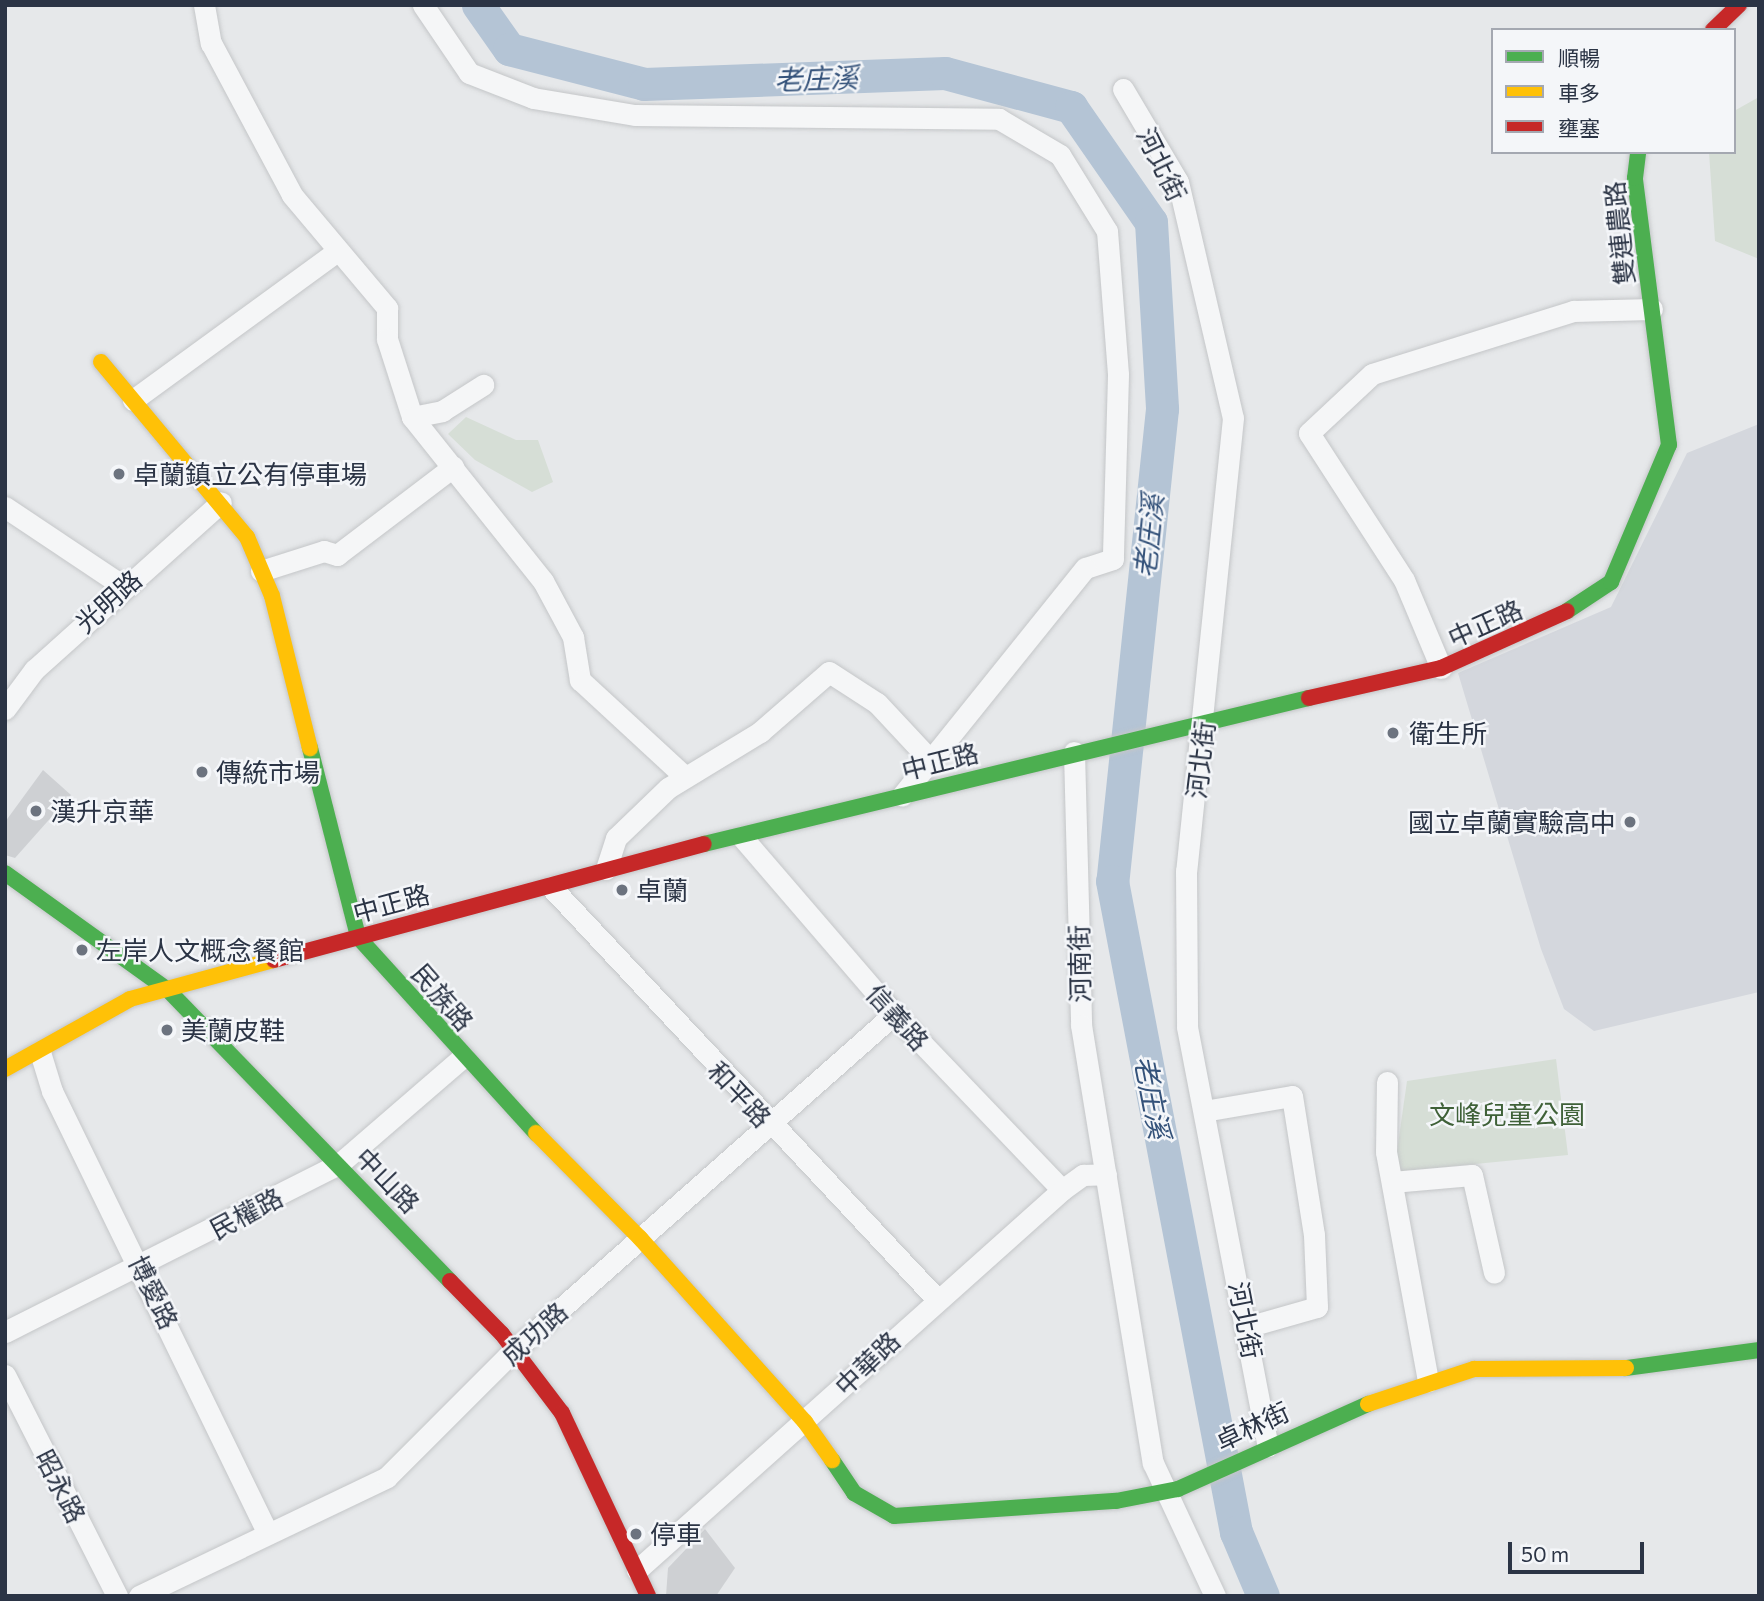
<!DOCTYPE html>
<html>
<head>
<meta charset="utf-8">
<style>
  body { margin:0 }
  #map { position:relative; width:1764px; height:1601px; overflow:hidden; background:#e6e8ea; font-family:Commissioner,"Noto Sans TC",sans-serif }
  div>[style] { position:absolute }
  .built>* { inset:0; background:#d4d7dd }
  .green>* { inset:0; background:#d6ded6 }
  .river>* { height:33px; margin:-16.5px; padding:0 16.5px; transform-origin:16.5px; border-radius:16.5px; background:#b4c4d5 }
  .building>* { inset:0; background:#ced0d3 }
  .roads { filter:drop-shadow(0 0 2px #c4c6c8) drop-shadow(0 0 2px #c4c6c8) }
  .street>* { height:21px; margin:-10.5px; padding:0 10.5px; transform-origin:10.5px; border-radius:10.5px; background:#f5f6f7 }
  .fast>* { height:16px; margin:-8px; padding:0 8px; transform-origin:8px; border-radius:8px; background:#4caf50 }
  .slow>* { height:16px; margin:-8px; padding:0 8px; transform-origin:8px; border-radius:8px; background:#ffc107 }
  .jam>* { height:16px; margin:-8px; padding:0 8px; transform-origin:8px; border-radius:8px; background:#c62828 }
  .dots>* { width:19px; height:19px; translate:-50% -50%; box-sizing:border-box; border:4px solid #f4f6f9; border-radius:50% }
  span { translate:-50% -50%; white-space:nowrap; text-align:center; line-height:1.15; -webkit-text-stroke:5px #f4f6f9; paint-order:stroke }
  .street-label { font-size:26px; color:#2b3445 }
  .poi-label { font-size:26px; color:#2b3445 }
  .left { translate:0 -50%; text-align:left }
  .right { translate:-100% -50%; text-align:right }
  .park-label { font-size:26px; color:#3f6138 }
  .water-label { font-size:28px; color:#34527a; font-style:italic }
  .frame { position:absolute; inset:0; border:7px solid #2b3445; pointer-events:none }
  .legend { position:absolute; left:1491px; top:28px; width:245px; height:126px; box-sizing:border-box; background:#f4f6f9; border:2px solid #a4a8b1; margin:0; padding:9px 12px; list-style:none; font-size:21px; color:#2b3445 }
  .legend li { display:flex; align-items:center; gap:14px; height:35px }
  .legend b { width:35px; border:2px solid #a4a8b1 }
  .scale { position:absolute; left:1508px; top:1542px; width:136px; height:32px; box-sizing:border-box; border:4px solid #2b3445; border-top:0; padding-left:9px; font-size:21px; line-height:24px; white-space:nowrap; color:#2b3445; -webkit-text-stroke:5px #f4f6f9; paint-order:stroke }
</style>
</head>
<body>
<div id="map">
  <div class="built">
    <div style="clip-path:polygon(1759px 424px,1759px 992px,1594px 1031px,1564px 1009px,1541px 949px,1458px 673px,1611px 607px,1687px 453px)"></div>
  </div>
  <div class="green">
    <div style="clip-path:polygon(1759px 97px,1759px 259px,1715px 241px,1709px 152px,1734px 152px,1734px 111px)"></div>
    <div style="clip-path:polygon(466px 417px,516px 440px,538px 440px,553px 482px,532px 492px,475px 460px,448px 434px)"></div>
    <div style="clip-path:polygon(1556px 1059px,1568px 1155px,1394px 1172px,1407px 1081px)"></div>
  </div>
  <div class="river">
    <div style="left:478px;top:5px;width:54px;rotate:54.8deg"></div>
    <div style="left:509px;top:49px;width:139px;rotate:14.5deg"></div>
    <div style="left:644px;top:84px;width:301px;rotate:-2.1deg"></div>
    <div style="left:945px;top:73px;width:131px;rotate:15.1deg"></div>
    <div style="left:1071px;top:107px;width:140px;rotate:55.2deg"></div>
    <div style="left:1151px;top:222px;width:187px;rotate:86.6deg"></div>
    <div style="left:1162px;top:409px;width:475px;rotate:96deg"></div>
    <div style="left:1112px;top:881px;width:663px;rotate:79.22deg"></div>
    <div style="left:1236px;top:1532px;width:69px;rotate:67.1deg"></div>
  </div>
  <div class="building">
    <div style="clip-path:polygon(43px 770px,71px 795px,15px 858px,5px 855px,5px 822px)"></div>
    <div style="clip-path:polygon(705px 1529px,735px 1568px,716px 1596px,666px 1596px,668px 1568px)"></div>
  </div>
  <div class="roads">
    <div class="street">
      <div style="left:204px;top:5px;width:39px;rotate:80deg"></div>
      <div style="left:211px;top:43px;width:172px;rotate:61.9deg"></div>
      <div style="left:292px;top:195px;width:148px;rotate:49.9deg"></div>
      <div style="left:387px;top:308px;width:31px;rotate:90deg"></div>
      <div style="left:387px;top:339px;width:82px;rotate:72.2deg"></div>
      <div style="left:412px;top:417px;width:210px;rotate:51.4deg"></div>
      <div style="left:543px;top:581px;width:64px;rotate:61.8deg"></div>
      <div style="left:573px;top:637px;width:44px;rotate:80.8deg"></div>
      <div style="left:580px;top:680px;width:140px;rotate:42.7deg"></div>
      <div style="left:423px;top:5px;width:82px;rotate:55.9deg"></div>
      <div style="left:469px;top:73px;width:69px;rotate:21.3deg"></div>
      <div style="left:533px;top:98px;width:103px;rotate:9.5deg"></div>
      <div style="left:635px;top:115px;width:364px;rotate:0.6deg"></div>
      <div style="left:999px;top:119px;width:71px;rotate:30.5deg"></div>
      <div style="left:1060px;top:155px;width:89px;rotate:58.3deg"></div>
      <div style="left:1107px;top:231px;width:144px;rotate:85.6deg"></div>
      <div style="left:1118px;top:375px;width:184px;rotate:91.6deg"></div>
      <div style="left:1113px;top:559px;width:29px;rotate:162deg"></div>
      <div style="left:1085px;top:568px;width:292px;rotate:128.8deg"></div>
      <div style="left:1123px;top:89px;width:108px;rotate:59.4deg"></div>
      <div style="left:1178px;top:182px;width:242px;rotate:76.9deg"></div>
      <div style="left:1233px;top:418px;width:455px;rotate:95.9deg"></div>
      <div style="left:1186px;top:871px;width:156px;rotate:89.6deg"></div>
      <div style="left:1187px;top:1027px;width:427px;rotate:79.1deg"></div>
      <div style="left:133px;top:400px;width:251px;rotate:-36.1deg"></div>
      <div style="left:412px;top:417px;width:31px;rotate:-11deg"></div>
      <div style="left:442px;top:411px;width:49px;rotate:-32.4deg"></div>
      <div style="left:5px;top:507px;width:142px;rotate:33.8deg"></div>
      <div style="left:261px;top:571px;width:66px;rotate:-17.6deg"></div>
      <div style="left:324px;top:551px;width:14px;rotate:17deg"></div>
      <div style="left:337px;top:555px;width:146px;rotate:-37.2deg"></div>
      <div style="left:1441px;top:668px;width:95px;rotate:-112.8deg"></div>
      <div style="left:1404px;top:580px;width:175px;rotate:-122.9deg"></div>
      <div style="left:1309px;top:433px;width:86px;rotate:-43.1deg"></div>
      <div style="left:1372px;top:374px;width:211px;rotate:-17.4deg"></div>
      <div style="left:1573px;top:311px;width:79px;rotate:-1.5deg"></div>
      <div style="left:5px;top:709px;width:49px;rotate:-53.4deg"></div>
      <div style="left:34px;top:670px;width:251px;rotate:-41.9deg"></div>
      <div style="left:1074px;top:752px;width:273px;rotate:88.5deg"></div>
      <div style="left:1081px;top:1025px;width:444px;rotate:80.7deg"></div>
      <div style="left:1153px;top:1463px;width:147px;rotate:65deg"></div>
      <div style="left:742px;top:837px;width:233px;rotate:49.3deg"></div>
      <div style="left:894px;top:1014px;width:243px;rotate:46.3deg"></div>
      <div style="left:606px;top:869px;width:33px;rotate:-72deg"></div>
      <div style="left:616px;top:838px;width:72px;rotate:-43.9deg"></div>
      <div style="left:668px;top:788px;width:108px;rotate:-31.3deg"></div>
      <div style="left:760px;top:732px;width:91px;rotate:-41deg"></div>
      <div style="left:829px;top:672px;width:57px;rotate:32.9deg"></div>
      <div style="left:877px;top:703px;width:79px;rotate:47deg"></div>
      <div style="left:551px;top:887px;width:562px;rotate:46.88deg"></div>
      <div style="left:40px;top:1052px;width:41px;rotate:72.9deg"></div>
      <div style="left:52px;top:1091px;width:492px;rotate:64deg"></div>
      <div style="left:1387px;top:1082px;width:70px;rotate:90.8deg"></div>
      <div style="left:1386px;top:1152px;width:233px;rotate:79.6deg"></div>
      <div style="left:1204px;top:1111px;width:89px;rotate:-9.7deg"></div>
      <div style="left:1292px;top:1096px;width:141px;rotate:81deg"></div>
      <div style="left:1314px;top:1235px;width:72px;rotate:87.6deg"></div>
      <div style="left:1317px;top:1307px;width:73px;rotate:164.1deg"></div>
      <div style="left:1392px;top:1182px;width:80px;rotate:-5deg"></div>
      <div style="left:1472px;top:1175px;width:100px;rotate:77.3deg"></div>
      <div style="left:5px;top:1332px;width:374px;rotate:-26.7deg"></div>
      <div style="left:339px;top:1164px;width:164px;rotate:-40.8deg"></div>
      <div style="left:5px;top:1375px;width:248px;rotate:63.1deg"></div>
      <div style="left:637px;top:1570px;width:570px;rotate:-41.8deg"></div>
      <div style="left:1062px;top:1190px;width:26px;rotate:-36deg"></div>
      <div style="left:1083px;top:1175px;width:23px;rotate:-2deg"></div>
      <div style="left:139px;top:1596px;width:275px;rotate:-25.6deg"></div>
      <div style="left:387px;top:1477px;width:180px;rotate:-45deg"></div>
      <div style="left:514px;top:1350px;width:507px;rotate:-41.48deg"></div>
    </div>
    <div class="fast">
      <div style="left:1567px;top:611px;width:53px;rotate:-33.4deg"></div>
      <div style="left:1611px;top:582px;width:149px;rotate:-67.1deg"></div>
      <div style="left:1669px;top:445px;width:269px;rotate:-97.3deg"></div>
      <div style="left:1635px;top:178px;width:26px;rotate:-83deg"></div>
      <div style="left:310px;top:748px;width:195px;rotate:75.7deg"></div>
      <div style="left:358px;top:937px;width:265px;rotate:47.8deg"></div>
      <div style="left:704px;top:844px;width:622px;rotate:-13.57deg"></div>
      <div style="left:5px;top:873px;width:201px;rotate:35.7deg"></div>
      <div style="left:168px;top:990px;width:405px;rotate:45.9deg"></div>
      <div style="left:1626px;top:1368px;width:134px;rotate:-7.7deg"></div>
      <div style="left:832px;top:1460px;width:40px;rotate:56deg"></div>
      <div style="left:854px;top:1493px;width:46px;rotate:29.9deg"></div>
      <div style="left:894px;top:1516px;width:223px;rotate:-3.9deg"></div>
      <div style="left:1116px;top:1501px;width:63px;rotate:-11deg"></div>
      <div style="left:1178px;top:1489px;width:208px;rotate:-24.1deg"></div>
    </div>
    <div class="slow">
      <div style="left:101px;top:362px;width:228px;rotate:50.2deg"></div>
      <div style="left:247px;top:537px;width:64px;rotate:67deg"></div>
      <div style="left:272px;top:596px;width:157px;rotate:76deg"></div>
      <div style="left:5px;top:1069px;width:143px;rotate:-29.2deg"></div>
      <div style="left:130px;top:999px;width:149px;rotate:-15.2deg"></div>
      <div style="left:536px;top:1133px;width:148px;rotate:45.3deg"></div>
      <div style="left:640px;top:1238px;width:247px;rotate:48.1deg"></div>
      <div style="left:805px;top:1422px;width:47px;rotate:54.6deg"></div>
      <div style="left:1368px;top:1404px;width:112px;rotate:-18.3deg"></div>
      <div style="left:1474px;top:1369px;width:152px;rotate:-0.4deg"></div>
    </div>
    <div class="jam">
      <div style="left:1713px;top:30px;width:36px;rotate:-44deg"></div>
      <div style="left:1309px;top:698px;width:135px;rotate:-12.8deg"></div>
      <div style="left:1441px;top:668px;width:138px;rotate:-24.3deg"></div>
      <div style="left:274px;top:960px;width:445px;rotate:-15.1deg"></div>
      <div style="left:450px;top:1281px;width:74px;rotate:45.5deg"></div>
      <div style="left:502px;top:1334px;width:99px;rotate:52.8deg"></div>
      <div style="left:562px;top:1413px;width:202px;rotate:64.8deg"></div>
    </div>
  </div>
  <div class="dots">
    <div style="left:119px;top:474px;background:#6c737f"></div>
    <div style="left:1393px;top:733px;background:#6c737f"></div>
    <div style="left:202px;top:772px;background:#6c737f"></div>
    <div style="left:36px;top:811px;background:#6c737f"></div>
    <div style="left:1630px;top:822px;background:#6c737f"></div>
    <div style="left:622px;top:890px;background:#6c737f"></div>
    <div style="left:82px;top:950px;background:#6c737f"></div>
    <div style="left:167px;top:1030px;background:#6c737f"></div>
    <div style="left:636px;top:1534px;background:#6c737f"></div>
  </div>
  <div class="street-label">
    <span style="left:1162px;top:164px;rotate:64deg">河北街</span>
    <span style="left:1619px;top:233px;rotate:-96deg">雙連農路</span>
    <span style="left:108px;top:601px;rotate:-42deg">光明路</span>
    <span style="left:1485px;top:623px;rotate:-24deg">中正路</span>
    <span style="left:1200px;top:760px;rotate:-83deg">河北街</span>
    <span style="left:940px;top:761px;rotate:-14deg">中正路</span>
    <span style="left:391px;top:903px;rotate:-15deg">中正路</span>
    <span style="left:1079px;top:964px;rotate:-91deg">河南街</span>
    <span style="left:443px;top:997px;rotate:49deg">民族路</span>
    <span style="left:898px;top:1017px;rotate:48deg">信義路</span>
    <span style="left:740px;top:1094px;rotate:47deg">和平路</span>
    <span style="left:388px;top:1180px;rotate:46deg">中山路</span>
    <span style="left:246px;top:1213px;rotate:-28deg">民權路</span>
    <span style="left:154px;top:1292px;rotate:64deg">博愛路</span>
    <span style="left:1246px;top:1320px;rotate:79deg">河北街</span>
    <span style="left:534px;top:1333px;rotate:-42deg">成功路</span>
    <span style="left:867px;top:1363px;rotate:-44deg">中華路</span>
    <span style="left:1252px;top:1426px;rotate:-25deg">卓林街</span>
    <span style="left:61px;top:1486px;rotate:63deg">昭永路</span>
  </div>
  <div class="poi-label">
    <span class="left" style="left:133px;top:474px">卓蘭鎮立公有停車場</span>
    <span class="left" style="left:1409px;top:733px">衛生所</span>
    <span class="left" style="left:216px;top:772px">傳統市場</span>
    <span class="left" style="left:50px;top:811px">漢升京華</span>
    <span class="right" style="left:1616px;top:822px">國立卓蘭實驗高中</span>
    <span class="left" style="left:636px;top:890px">卓蘭</span>
    <span class="left" style="left:96px;top:950px">左岸人文概念餐館</span>
    <span class="left" style="left:181px;top:1030px">美蘭皮鞋</span>
    <span class="left" style="left:650px;top:1534px">停車</span>
  </div>
  <div class="park-label">
    <span style="left:1507px;top:1114px">文峰兒童公園</span>
  </div>
  <div class="water-label">
    <span style="left:816px;top:78px;rotate:-2deg">老庄溪</span>
    <span style="left:1148px;top:536px;rotate:-84deg">老庄溪</span>
    <span style="left:1153px;top:1097px;rotate:79deg">老庄溪</span>
  </div>
  <div class="frame"></div>
  <ul class="legend">
  <li><b style="height:9px;background:#4caf50"></b>順暢</li>
  <li><b style="height:9px;background:#ffc107"></b>車多</li>
  <li><b style="height:9px;background:#c62828"></b>壅塞</li>
  </ul>
  <div class="scale">50 m</div>
</div>
</body>
</html>
